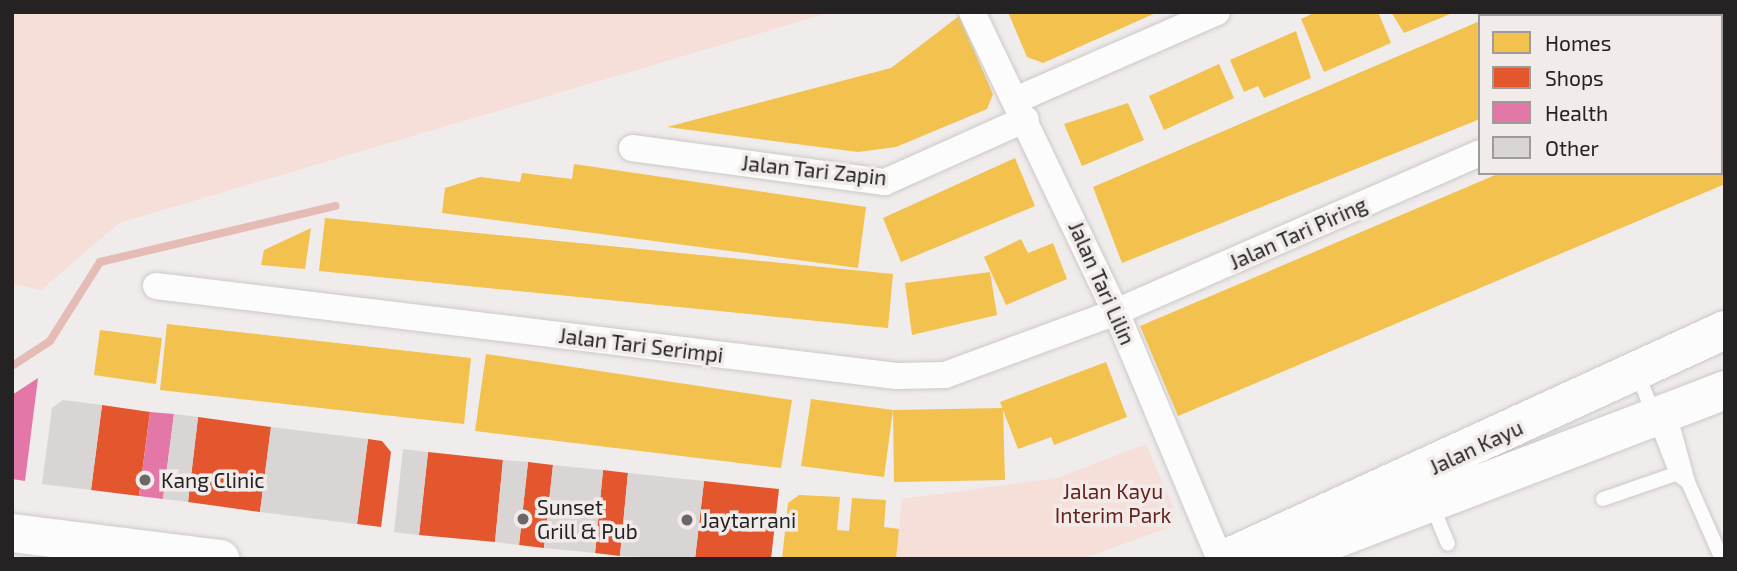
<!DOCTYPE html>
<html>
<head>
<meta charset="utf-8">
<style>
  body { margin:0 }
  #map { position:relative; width:1737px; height:571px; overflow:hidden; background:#f0eceb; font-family:"Exo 2",sans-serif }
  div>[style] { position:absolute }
  .green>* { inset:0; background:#f6ded9 }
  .homes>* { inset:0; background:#f2c14e }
  .shops>* { inset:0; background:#e4572e }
  .health>* { inset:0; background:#e377a8 }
  .stream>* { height:8px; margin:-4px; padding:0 4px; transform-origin:4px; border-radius:4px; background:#e5bcb5 }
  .building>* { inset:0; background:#d8d5d4 }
  .roads { filter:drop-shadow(0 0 2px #cbc9c8) drop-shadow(0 0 2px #cbc9c8) }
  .service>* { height:14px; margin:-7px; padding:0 7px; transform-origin:7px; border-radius:7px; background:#fdfcfc }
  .minor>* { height:26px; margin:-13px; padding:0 13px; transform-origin:13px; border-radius:13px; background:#fdfcfc }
  .secondary>* { height:38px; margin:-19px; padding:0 19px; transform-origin:19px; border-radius:19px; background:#fdfcfc }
  .dots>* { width:19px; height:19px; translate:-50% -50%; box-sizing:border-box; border:4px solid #f1ebea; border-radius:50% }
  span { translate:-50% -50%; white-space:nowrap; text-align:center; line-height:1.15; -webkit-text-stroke:7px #f1ebea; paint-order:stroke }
  .street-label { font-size:21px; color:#242222 }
  .poi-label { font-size:21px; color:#242222 }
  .left { translate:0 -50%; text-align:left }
  .park-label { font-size:21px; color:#66231c }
  .frame { position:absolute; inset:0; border:14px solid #242222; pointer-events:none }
  .legend { position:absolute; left:1478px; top:14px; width:245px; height:161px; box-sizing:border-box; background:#f1ebea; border:2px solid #9f9b9a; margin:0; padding:9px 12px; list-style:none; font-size:21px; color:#242222 }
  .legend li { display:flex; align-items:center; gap:14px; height:35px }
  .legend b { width:35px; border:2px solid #9f9b9a }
</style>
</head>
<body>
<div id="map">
  <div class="green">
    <div style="clip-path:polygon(12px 12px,832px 12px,119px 223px,41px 290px,12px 284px)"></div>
    <div style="clip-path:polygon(1146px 444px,1175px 512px,1170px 527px,1082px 559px,896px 559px,902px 499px,1057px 478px)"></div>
  </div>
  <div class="homes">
    <div style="clip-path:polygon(1008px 12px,1158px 12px,1043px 63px,1027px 57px)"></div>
    <div style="clip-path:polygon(1316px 12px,1378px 12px,1391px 43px,1324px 72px,1301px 19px)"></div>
    <div style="clip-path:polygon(1391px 12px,1455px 12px,1404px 33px)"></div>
    <div style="clip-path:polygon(1499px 12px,1725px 12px,1725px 14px,1491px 16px)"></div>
    <div style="clip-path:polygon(959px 16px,993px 94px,987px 109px,896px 147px,858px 152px,667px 127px,891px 68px)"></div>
    <div style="clip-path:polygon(1480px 21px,1480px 119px,1122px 263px,1093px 187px)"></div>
    <div style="clip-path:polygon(1296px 31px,1311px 78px,1264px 98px,1258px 86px,1244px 92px,1230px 60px)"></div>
    <div style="clip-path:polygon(1219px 64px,1234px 98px,1164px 130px,1149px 96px)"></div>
    <div style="clip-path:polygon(1725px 78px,1725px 184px,1178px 416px,1140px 326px,1500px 173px,1721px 173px)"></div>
    <div style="clip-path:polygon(1128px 103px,1144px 140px,1082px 166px,1064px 124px)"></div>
    <div style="clip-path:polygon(1015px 158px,1035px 206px,901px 262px,883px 218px)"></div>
    <div style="clip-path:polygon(574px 164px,866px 207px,858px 268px,442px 213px,445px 188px,480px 177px,520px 182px,522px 173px,572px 179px)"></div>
    <div style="clip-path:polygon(325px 218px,893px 274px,888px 328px,319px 271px)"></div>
    <div style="clip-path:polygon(311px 228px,305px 269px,261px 265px,264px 250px)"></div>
    <div style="clip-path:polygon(1021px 239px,1028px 253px,1053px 243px,1067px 279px,1006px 305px,984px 257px)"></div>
    <div style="clip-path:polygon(990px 272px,997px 315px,912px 335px,905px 283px)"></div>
    <div style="clip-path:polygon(167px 324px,471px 358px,464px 424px,160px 390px)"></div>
    <div style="clip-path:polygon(100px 330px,162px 338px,156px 384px,94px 375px)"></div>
    <div style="clip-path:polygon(486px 354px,792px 400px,781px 468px,475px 431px)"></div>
    <div style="clip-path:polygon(1106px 362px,1127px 417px,1054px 445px,1051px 437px,1018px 449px,1000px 402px)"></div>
    <div style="clip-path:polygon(811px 399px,893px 410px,884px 477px,801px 466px)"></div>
    <div style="clip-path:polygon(1003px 408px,1005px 480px,894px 482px,893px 410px)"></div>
    <div style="clip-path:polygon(799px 495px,840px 497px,837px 530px,849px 531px,852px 498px,886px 500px,884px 527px,899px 529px,896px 559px,782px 559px,788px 503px)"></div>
  </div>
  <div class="shops">
    <div style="clip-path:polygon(102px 405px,150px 412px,139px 496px,91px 490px)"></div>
    <div style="clip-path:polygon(198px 417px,271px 427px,260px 512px,188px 502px)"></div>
    <div style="clip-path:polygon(368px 439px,382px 441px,391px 452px,381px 527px,357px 524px)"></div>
    <div style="clip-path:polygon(428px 452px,503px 460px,495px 542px,419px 535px)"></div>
    <div style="clip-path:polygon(528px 462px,553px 465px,544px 548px,519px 545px)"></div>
    <div style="clip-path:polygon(603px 470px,628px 473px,620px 556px,595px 553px)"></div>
    <div style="clip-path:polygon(704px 481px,779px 489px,771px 559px,695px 559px)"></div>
  </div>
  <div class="health">
    <div style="clip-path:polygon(38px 378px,25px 481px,12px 479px,12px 395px)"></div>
    <div style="clip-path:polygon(150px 412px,174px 414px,163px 499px,139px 496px)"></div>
  </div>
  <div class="stream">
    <div style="left:12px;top:366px;width:45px;rotate:-33.3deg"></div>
    <div style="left:50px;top:341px;width:93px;rotate:-57.7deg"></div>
    <div style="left:100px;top:262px;width:242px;rotate:-13.4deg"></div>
  </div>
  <div class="building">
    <div style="clip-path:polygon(63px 400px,102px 405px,91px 490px,42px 484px,52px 408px)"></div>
    <div style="clip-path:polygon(174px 414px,198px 417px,188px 502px,163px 499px)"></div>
    <div style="clip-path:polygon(271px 427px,368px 439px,357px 524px,260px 512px)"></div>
    <div style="clip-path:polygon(403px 449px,428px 452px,419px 535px,394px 532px)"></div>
    <div style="clip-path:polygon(503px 460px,528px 462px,519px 545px,495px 542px)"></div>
    <div style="clip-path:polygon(553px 465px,603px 470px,595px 553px,544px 548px)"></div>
    <div style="clip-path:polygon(628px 473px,704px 481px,695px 559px,620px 556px)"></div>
  </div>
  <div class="roads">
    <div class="service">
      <div style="left:1637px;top:372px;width:110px;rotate:68.6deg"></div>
      <div style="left:1677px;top:474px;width:14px;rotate:36deg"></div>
      <div style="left:1669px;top:412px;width:73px;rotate:74.8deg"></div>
      <div style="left:1688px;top:482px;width:84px;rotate:66.2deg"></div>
      <div style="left:1603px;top:499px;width:86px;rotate:-19.1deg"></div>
      <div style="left:1431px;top:503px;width:44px;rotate:67.5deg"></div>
    </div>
    <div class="minor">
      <div style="left:972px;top:12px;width:333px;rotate:64.4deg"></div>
      <div style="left:1116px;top:312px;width:268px;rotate:67.2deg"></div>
      <div style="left:1721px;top:47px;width:4px;rotate:-14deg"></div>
      <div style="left:1018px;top:99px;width:217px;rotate:-23.6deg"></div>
      <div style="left:632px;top:148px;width:255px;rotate:7.7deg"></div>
      <div style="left:885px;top:182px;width:154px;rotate:-24.1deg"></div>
      <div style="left:156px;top:286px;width:746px;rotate:6.93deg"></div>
      <div style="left:897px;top:376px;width:48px;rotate:-1.2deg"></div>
      <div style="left:945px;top:375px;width:182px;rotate:-20.2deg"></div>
      <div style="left:1116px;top:312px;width:397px;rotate:-23.6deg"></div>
    </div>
    <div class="secondary">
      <div style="left:12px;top:533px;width:210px;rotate:7.1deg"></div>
      <div style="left:1291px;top:556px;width:465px;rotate:-20.9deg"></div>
      <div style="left:1225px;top:559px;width:550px;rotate:-24.61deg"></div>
    </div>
  </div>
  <div class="dots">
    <div style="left:145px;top:480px;background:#6b6968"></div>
    <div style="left:523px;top:519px;background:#6b6968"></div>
    <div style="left:687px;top:520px;background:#6b6968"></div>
  </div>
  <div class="street-label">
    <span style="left:814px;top:170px;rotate:6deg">Jalan Tari Zapin</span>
    <span style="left:1298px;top:233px;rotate:-24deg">Jalan Tari Piring</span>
    <span style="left:1102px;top:283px;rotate:66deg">Jalan Tari Lilin</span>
    <span style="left:641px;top:345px;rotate:7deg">Jalan Tari Serimpi</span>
    <span style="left:1476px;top:447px;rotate:-25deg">Jalan Kayu</span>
  </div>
  <div class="poi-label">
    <span class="left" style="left:161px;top:480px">Kang Clinic</span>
    <span class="left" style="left:537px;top:519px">Sunset<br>Grill &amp; Pub</span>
    <span class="left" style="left:701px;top:520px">Jaytarrani</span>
  </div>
  <div class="park-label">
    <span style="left:1113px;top:503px">Jalan Kayu<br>Interim Park</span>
  </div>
  <div class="frame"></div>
  <ul class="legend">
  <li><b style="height:19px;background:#f2c14e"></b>Homes</li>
  <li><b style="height:19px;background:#e4572e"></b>Shops</li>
  <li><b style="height:19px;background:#e377a8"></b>Health</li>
  <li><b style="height:19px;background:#d8d5d4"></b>Other</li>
  </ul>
</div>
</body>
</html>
